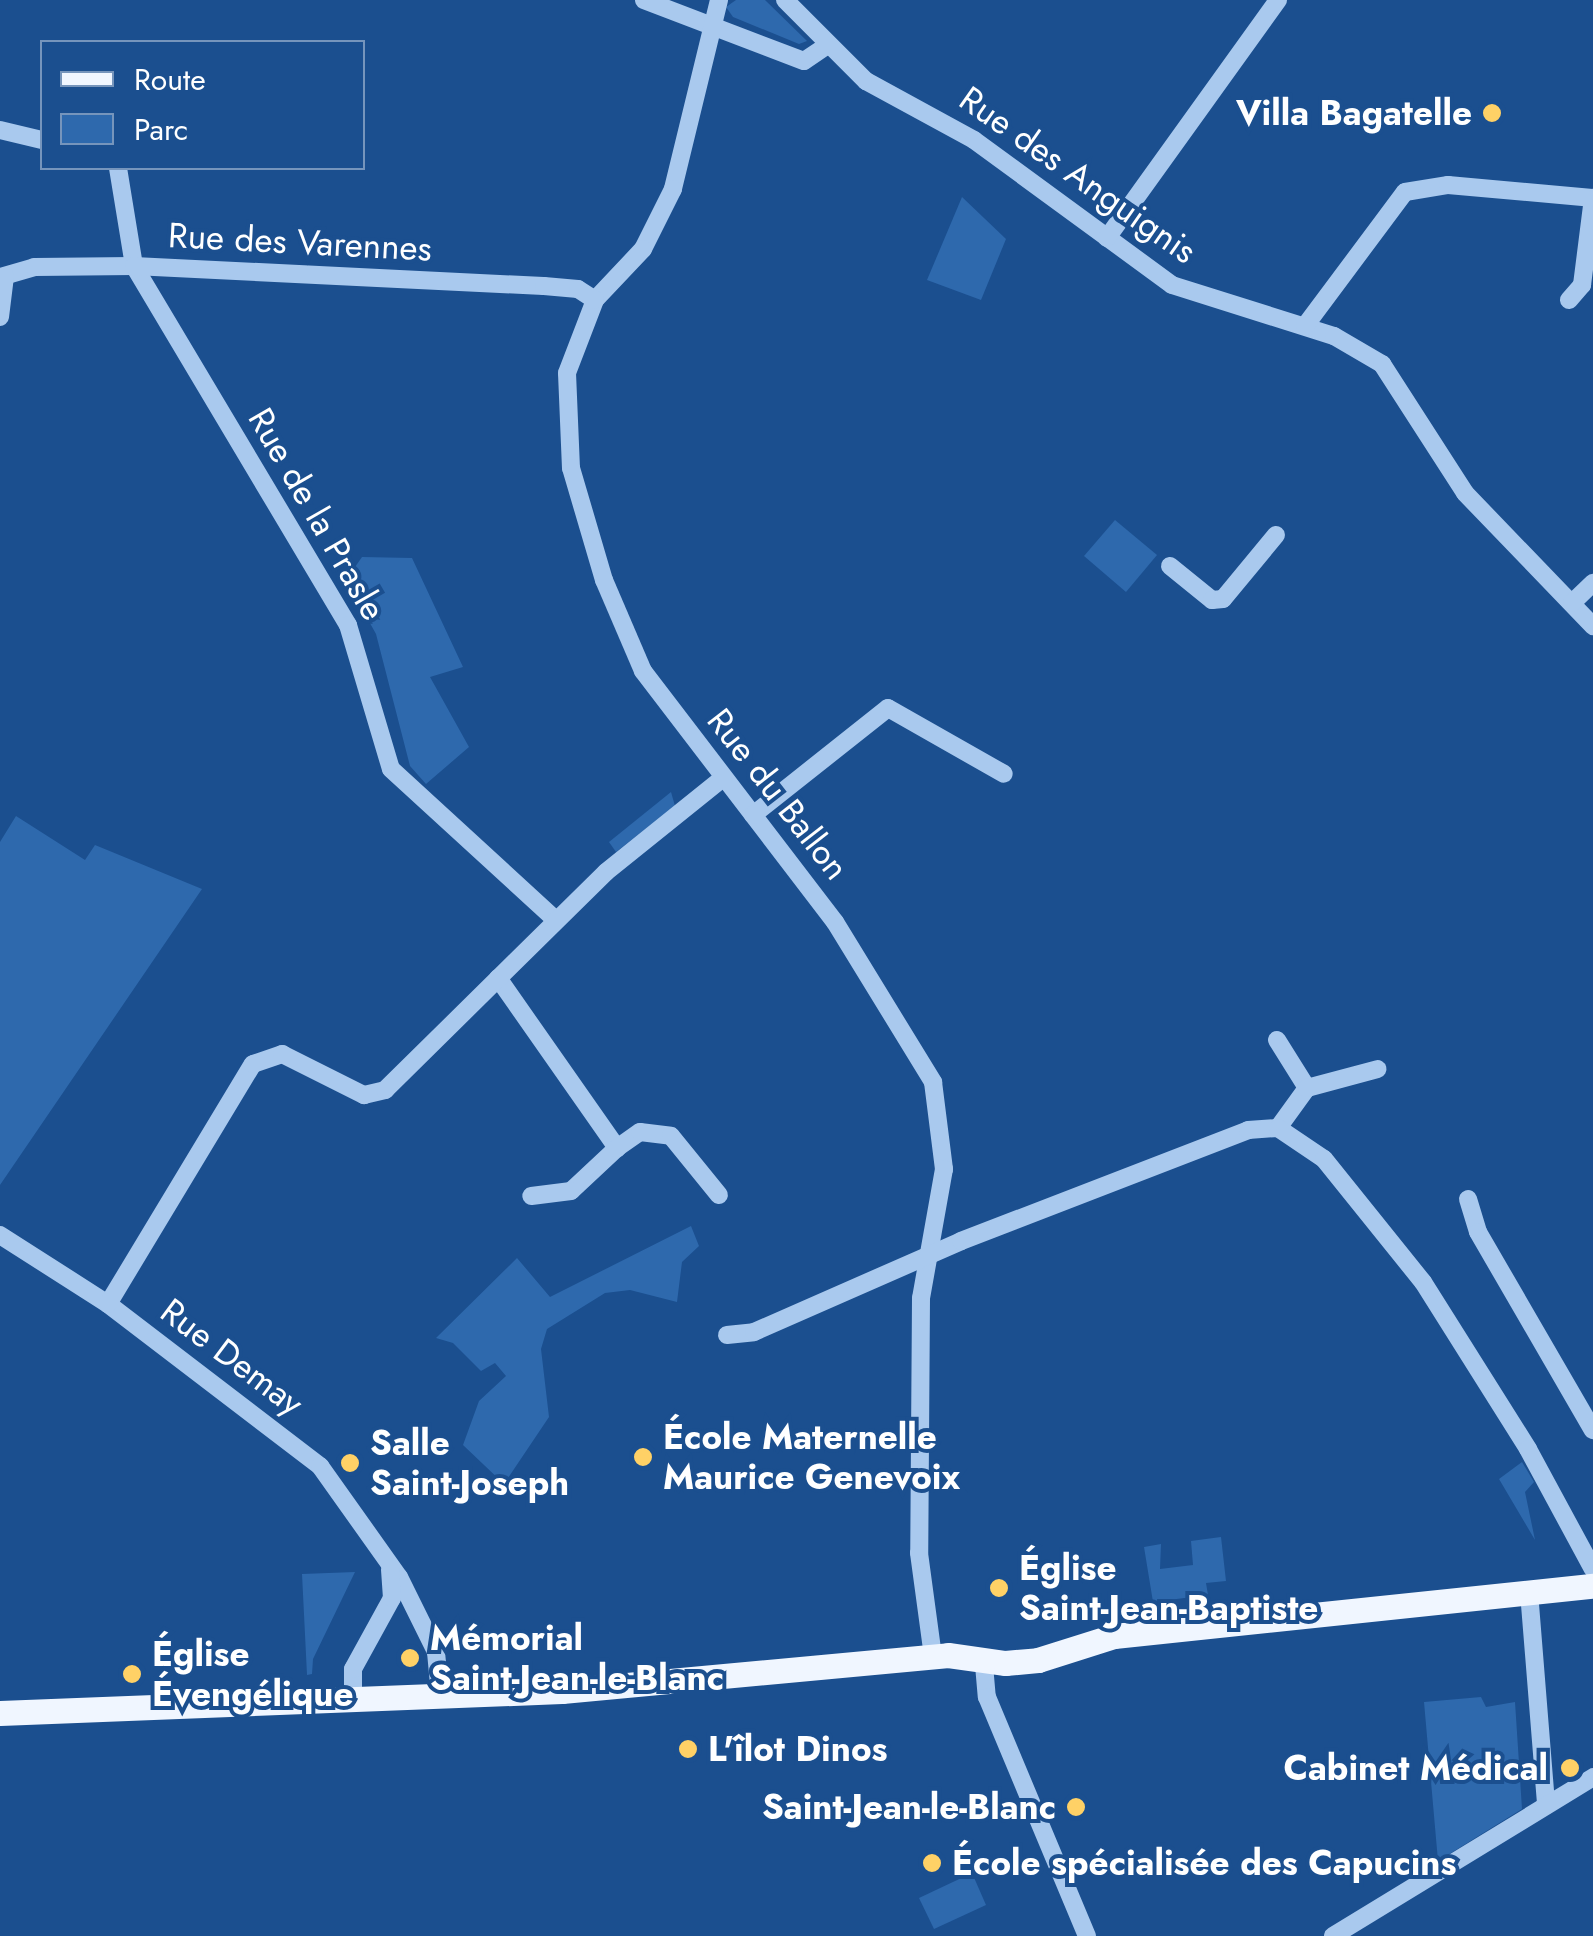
<!DOCTYPE html>
<html>
<head>
<meta charset="utf-8">
<style>
  body { margin:0 }
  #map { position:relative; width:1593px; height:1936px; overflow:hidden; background:#1b4f8f; font-family:Jost,sans-serif }
  div>[style] { position:absolute }
  .green>* { inset:0; background:#2e69ad }
  .minor>* { height:18px; margin:-9px; padding:0 9px; transform-origin:9px; border-radius:9px; background:#a9c9ee }
  .major>* { height:25px; margin:-12.5px; padding:0 12.5px; transform-origin:12.5px; border-radius:12.5px; background:#f0f6ff }
  .dots>* { width:28px; height:28px; translate:-50% -50%; box-sizing:border-box; border:5px solid #1b4f8f; border-radius:50% }
  span { translate:-50% -50%; white-space:nowrap; text-align:center; line-height:1.15; -webkit-text-stroke:8px #1b4f8f; paint-order:stroke }
  .poi-label { font-size:35px; color:#fff; font-weight:700 }
  .right { translate:-100% -50%; text-align:right }
  .left { translate:0 -50%; text-align:left }
  .street-label { font-size:35px; color:#fff }
  .legend { position:absolute; left:40px; top:40px; width:325px; height:130px; box-sizing:border-box; background:#1b4f8f; border:2px solid #7695bc; margin:0; padding:12px 18px; list-style:none; font-size:30px; color:#fff }
  .legend li { display:flex; align-items:center; gap:20px; height:50px }
  .legend b { width:50px; border:2px solid #7695bc }
</style>
</head>
<body>
<div id="map">
  <div class="green">
    <div style="clip-path:polygon(736px 0,765px 0,807px 41px,799px 44px,733px 17px,726px 7px)"></div>
    <div style="clip-path:polygon(962px 197px,1006px 239px,981px 300px,927px 280px)"></div>
    <div style="clip-path:polygon(1115px 520px,1157px 555px,1126px 592px,1084px 556px)"></div>
    <div style="clip-path:polygon(362px 557px,412px 558px,463px 667px,430px 677px,469px 747px,426px 784px,410px 766px,376px 634px,346px 580px)"></div>
    <div style="clip-path:polygon(671px 792px,675px 806px,616px 852px,609px 842px)"></div>
    <div style="clip-path:polygon(16px 816px,85px 860px,95px 845px,202px 889px,0 1185px,0 842px)"></div>
    <div style="clip-path:polygon(691px 1226px,699px 1246px,682px 1262px,677px 1302px,630px 1290px,605px 1293px,547px 1329px,541px 1349px,549px 1417px,504px 1484px,463px 1445px,479px 1401px,506px 1376px,495px 1363px,481px 1371px,453px 1343px,436px 1338px,517px 1258px,550px 1297px)"></div>
    <div style="clip-path:polygon(1522px 1462px,1534px 1482px,1525px 1492px,1535px 1540px,1499px 1479px)"></div>
    <div style="clip-path:polygon(1221px 1537px,1226px 1581px,1206px 1583px,1208px 1595px,1153px 1602px,1144px 1547px,1161px 1544px,1160px 1569px,1193px 1565px,1191px 1541px)"></div>
    <div style="clip-path:polygon(355px 1572px,313px 1659px,312px 1674px,307px 1675px,302px 1574px)"></div>
    <div style="clip-path:polygon(1481px 1697px,1486px 1707px,1515px 1702px,1522px 1809px,1438px 1861px,1424px 1702px)"></div>
    <div style="clip-path:polygon(972px 1873px,986px 1905px,934px 1929px,919px 1898px)"></div>
  </div>
  <div class="minor">
    <div style="left:644px;top:0;width:171px;rotate:20.9deg"></div>
    <div style="left:804px;top:61px;width:27px;rotate:-34deg"></div>
    <div style="left:719px;top:0;width:195px;rotate:103.7deg"></div>
    <div style="left:673px;top:189px;width:67px;rotate:116.6deg"></div>
    <div style="left:643px;top:249px;width:70px;rotate:133.3deg"></div>
    <div style="left:595px;top:300px;width:78px;rotate:111deg"></div>
    <div style="left:567px;top:373px;width:95px;rotate:87.6deg"></div>
    <div style="left:571px;top:468px;width:117px;rotate:73.6deg"></div>
    <div style="left:604px;top:580px;width:99px;rotate:66.8deg"></div>
    <div style="left:643px;top:671px;width:316px;rotate:52.6deg"></div>
    <div style="left:835px;top:922px;width:188px;rotate:58.5deg"></div>
    <div style="left:933px;top:1082px;width:88px;rotate:82.8deg"></div>
    <div style="left:944px;top:1169px;width:131px;rotate:100.1deg"></div>
    <div style="left:921px;top:1298px;width:255px;rotate:90.4deg"></div>
    <div style="left:919px;top:1553px;width:104px;rotate:82.3deg"></div>
    <div style="left:785px;top:0;width:115px;rotate:45deg"></div>
    <div style="left:866px;top:81px;width:123px;rotate:28.6deg"></div>
    <div style="left:974px;top:140px;width:245px;rotate:36.2deg"></div>
    <div style="left:1172px;top:285px;width:170px;rotate:17.5deg"></div>
    <div style="left:1334px;top:336px;width:56px;rotate:30.3deg"></div>
    <div style="left:1382px;top:364px;width:153px;rotate:57.2deg"></div>
    <div style="left:1465px;top:493px;width:185px;rotate:46.1deg"></div>
    <div style="left:0;top:130px;width:43px;rotate:13.4deg"></div>
    <div style="left:118px;top:168px;width:99px;rotate:80.7deg"></div>
    <div style="left:134px;top:266px;width:418px;rotate:59.2deg"></div>
    <div style="left:348px;top:625px;width:150px;rotate:73.4deg"></div>
    <div style="left:391px;top:769px;width:224px;rotate:42.5deg"></div>
    <div style="left:1107px;top:238px;width:293px;rotate:-54.3deg"></div>
    <div style="left:0;top:277px;width:35px;rotate:-16deg"></div>
    <div style="left:34px;top:267px;width:100px;rotate:-0.6deg"></div>
    <div style="left:134px;top:266px;width:410px;rotate:2.8deg"></div>
    <div style="left:544px;top:286px;width:34px;rotate:5deg"></div>
    <div style="left:578px;top:289px;width:20px;rotate:33deg"></div>
    <div style="left:1569px;top:300px;width:20px;rotate:-49deg"></div>
    <div style="left:1582px;top:285px;width:88px;rotate:-82.8deg"></div>
    <div style="left:0;top:317px;width:41px;rotate:-83deg"></div>
    <div style="left:1305px;top:326px;width:167px;rotate:-53.3deg"></div>
    <div style="left:1405px;top:192px;width:44px;rotate:-9.2deg"></div>
    <div style="left:1448px;top:185px;width:146px;rotate:5.1deg"></div>
    <div style="left:1170px;top:566px;width:54px;rotate:39deg"></div>
    <div style="left:1212px;top:600px;width:11px;rotate:-5deg"></div>
    <div style="left:1223px;top:599px;width:83px;rotate:-50.4deg"></div>
    <div style="left:1572px;top:603px;width:29px;rotate:-44deg"></div>
    <div style="left:753px;top:815px;width:172px;rotate:-38.4deg"></div>
    <div style="left:888px;top:708px;width:133px;rotate:29.6deg"></div>
    <div style="left:498px;top:978px;width:208px;rotate:55deg"></div>
    <div style="left:617px;top:1148px;width:63px;rotate:136.9deg"></div>
    <div style="left:571px;top:1191px;width:40px;rotate:172.9deg"></div>
    <div style="left:1277px;top:1040px;width:57px;rotate:58deg"></div>
    <div style="left:1278px;top:1128px;width:49px;rotate:-54.1deg"></div>
    <div style="left:1307px;top:1088px;width:73px;rotate:-15deg"></div>
    <div style="left:617px;top:1148px;width:28px;rotate:-35deg"></div>
    <div style="left:640px;top:1132px;width:31px;rotate:7deg"></div>
    <div style="left:671px;top:1136px;width:76px;rotate:50.9deg"></div>
    <div style="left:1468px;top:1199px;width:34px;rotate:73deg"></div>
    <div style="left:1478px;top:1232px;width:229px;rotate:59.9deg"></div>
    <div style="left:0;top:1235px;width:128px;rotate:32.6deg"></div>
    <div style="left:108px;top:1304px;width:267px;rotate:37.4deg"></div>
    <div style="left:320px;top:1466px;width:136px;rotate:54.6deg"></div>
    <div style="left:399px;top:1577px;width:84px;rotate:63.7deg"></div>
    <div style="left:436px;top:1652px;width:43px;rotate:84.7deg"></div>
    <div style="left:108px;top:1304px;width:280px;rotate:-58.9deg"></div>
    <div style="left:253px;top:1064px;width:31px;rotate:-19deg"></div>
    <div style="left:282px;top:1054px;width:92px;rotate:26.6deg"></div>
    <div style="left:364px;top:1095px;width:22px;rotate:-13deg"></div>
    <div style="left:385px;top:1090px;width:310px;rotate:-44.6deg"></div>
    <div style="left:606px;top:872px;width:150px;rotate:-38.8deg"></div>
    <div style="left:727px;top:1335px;width:27px;rotate:-6deg"></div>
    <div style="left:754px;top:1332px;width:226px;rotate:-23.7deg"></div>
    <div style="left:961px;top:1241px;width:308px;rotate:-21.1deg"></div>
    <div style="left:1248px;top:1130px;width:30px;rotate:-4deg"></div>
    <div style="left:1278px;top:1128px;width:55px;rotate:34deg"></div>
    <div style="left:1324px;top:1159px;width:158px;rotate:51.2deg"></div>
    <div style="left:1423px;top:1282px;width:197px;rotate:57.8deg"></div>
    <div style="left:1528px;top:1449px;width:136px;rotate:61.6deg"></div>
    <div style="left:1529px;top:1592px;width:214px;rotate:85.4deg"></div>
    <div style="left:984px;top:1665px;width:32px;rotate:85deg"></div>
    <div style="left:987px;top:1697px;width:259px;rotate:67.3deg"></div>
    <div style="left:353px;top:1697px;width:28px;rotate:-90deg"></div>
    <div style="left:353px;top:1669px;width:81px;rotate:-61.2deg"></div>
    <div style="left:392px;top:1598px;width:29px;rotate:-94deg"></div>
    <div style="left:1333px;top:1936px;width:305px;rotate:-31.4deg"></div>
  </div>
  <div class="major">
    <div style="left:0;top:1713px;width:562px;rotate:-2.24deg"></div>
    <div style="left:562px;top:1691px;width:388px;rotate:-5.3deg"></div>
    <div style="left:948px;top:1655px;width:58px;rotate:8deg"></div>
    <div style="left:1005px;top:1663px;width:33px;rotate:-5deg"></div>
    <div style="left:1038px;top:1660px;width:80px;rotate:-17.5deg"></div>
    <div style="left:1114px;top:1636px;width:482px;rotate:-6deg"></div>
  </div>
  <div class="dots">
    <div style="left:1492px;top:113px;background:#ffd166"></div>
    <div style="left:643px;top:1457px;background:#ffd166"></div>
    <div style="left:350px;top:1463px;background:#ffd166"></div>
    <div style="left:999px;top:1588px;background:#ffd166"></div>
    <div style="left:410px;top:1658px;background:#ffd166"></div>
    <div style="left:132px;top:1674px;background:#ffd166"></div>
    <div style="left:688px;top:1749px;background:#ffd166"></div>
    <div style="left:1570px;top:1768px;background:#ffd166"></div>
    <div style="left:1076px;top:1807px;background:#ffd166"></div>
    <div style="left:932px;top:1863px;background:#ffd166"></div>
  </div>
  <div class="poi-label">
    <span class="right" style="left:1472px;top:113px">Villa Bagatelle</span>
    <span class="left" style="left:663px;top:1457px">École Maternelle<br>Maurice Genevoix</span>
    <span class="left" style="left:370px;top:1463px">Salle<br>Saint-Joseph</span>
    <span class="left" style="left:1019px;top:1588px">Église<br>Saint-Jean-Baptiste</span>
    <span class="left" style="left:430px;top:1658px">Mémorial<br>Saint-Jean-le-Blanc</span>
    <span class="left" style="left:152px;top:1674px">Église<br>Évengélique</span>
    <span class="left" style="left:708px;top:1749px">L'îlot Dinos</span>
    <span class="right" style="left:1548px;top:1768px">Cabinet Médical</span>
    <span class="right" style="left:1056px;top:1807px">Saint-Jean-le-Blanc</span>
    <span class="left" style="left:952px;top:1863px">École spécialisée des Capucins</span>
  </div>
  <div class="street-label">
    <span style="left:1078px;top:175px;rotate:35deg">Rue des Anguignis</span>
    <span style="left:300px;top:242px;rotate:3deg">Rue des Varennes</span>
    <span style="left:317px;top:514px;rotate:60deg">Rue de la Prasle</span>
    <span style="left:778px;top:794px;rotate:52deg">Rue du Ballon</span>
    <span style="left:232px;top:1357px;rotate:37deg">Rue Demay</span>
  </div>
  <ul class="legend">
  <li><b style="height:12px;background:#f0f6ff"></b>Route</li>
  <li><b style="height:28px;background:#2e69ad"></b>Parc</li>
  </ul>
</div>
</body>
</html>
